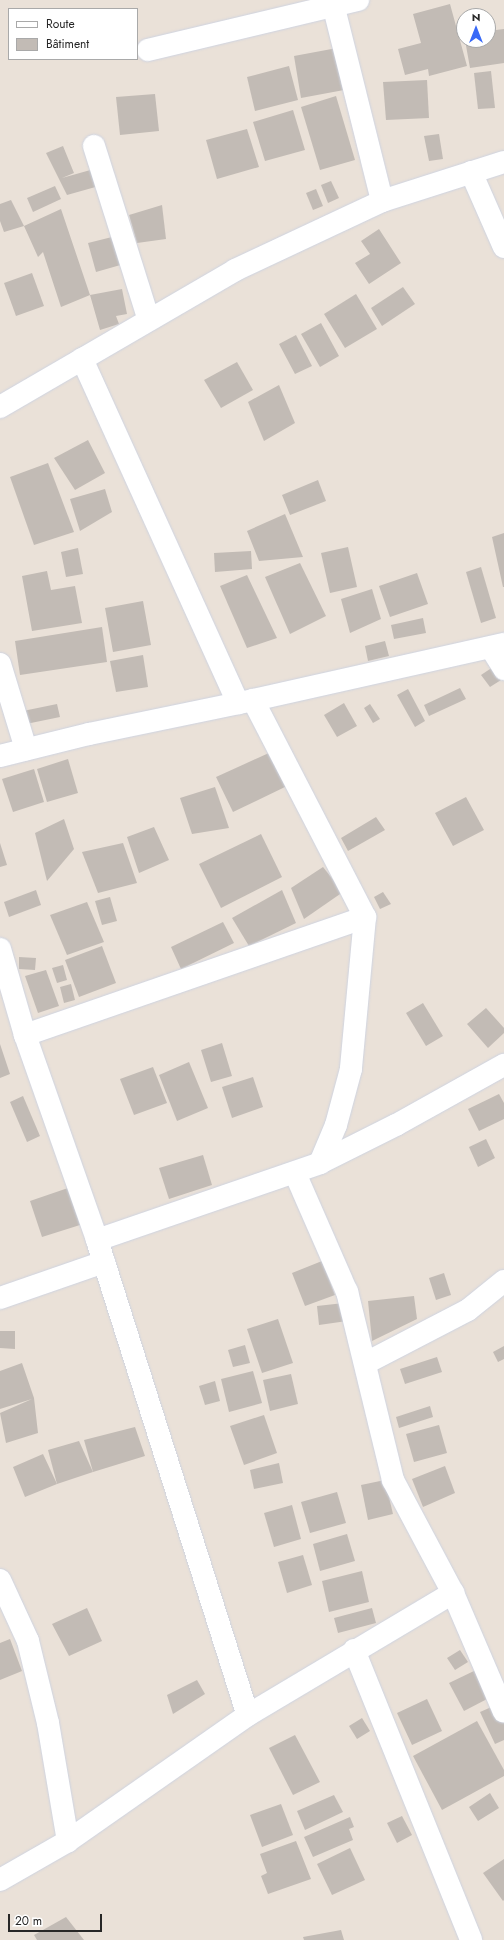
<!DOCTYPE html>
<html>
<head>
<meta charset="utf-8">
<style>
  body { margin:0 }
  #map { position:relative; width:504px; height:1940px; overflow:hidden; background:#eae1d8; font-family:Jost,sans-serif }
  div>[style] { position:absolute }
  .building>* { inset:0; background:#c2bbb5 }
  .roads { filter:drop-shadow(0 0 1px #ced3e0) drop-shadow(0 0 1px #ced3e0) }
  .street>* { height:22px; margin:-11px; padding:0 11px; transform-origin:11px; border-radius:11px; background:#fff }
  span { translate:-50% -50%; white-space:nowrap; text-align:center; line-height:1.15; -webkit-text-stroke:4px #fff; paint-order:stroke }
  .legend { position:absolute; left:8px; top:8px; width:130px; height:52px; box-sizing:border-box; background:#fff; border:1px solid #a9a9a9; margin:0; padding:5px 7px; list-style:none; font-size:12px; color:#272727 }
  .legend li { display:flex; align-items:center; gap:8px; height:20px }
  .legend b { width:20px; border:1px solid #a9a9a9 }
  .north { position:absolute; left:456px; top:8px; width:40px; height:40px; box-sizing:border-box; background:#fff; border:1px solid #a9a9a9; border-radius:50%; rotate:0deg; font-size:11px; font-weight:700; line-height:16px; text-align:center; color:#272727 }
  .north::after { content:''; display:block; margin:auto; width:14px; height:18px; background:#3869f7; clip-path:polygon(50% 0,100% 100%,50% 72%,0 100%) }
  .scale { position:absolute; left:8px; top:1914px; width:94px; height:18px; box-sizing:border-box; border:2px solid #272727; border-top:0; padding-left:5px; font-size:12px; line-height:14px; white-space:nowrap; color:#272727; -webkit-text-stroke:3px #fff; paint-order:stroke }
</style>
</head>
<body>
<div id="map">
  <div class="building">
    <div style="clip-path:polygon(450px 4px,467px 66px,429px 76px,428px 69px,405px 75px,398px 49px,421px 43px,413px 14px)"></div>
    <div style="clip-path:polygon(504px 29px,504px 63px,470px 68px,465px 40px,488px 40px,488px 31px)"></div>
    <div style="clip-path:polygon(337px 48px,344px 90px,301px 98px,294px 56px)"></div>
    <div style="clip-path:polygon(289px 66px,298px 100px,255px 111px,247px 77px)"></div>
    <div style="clip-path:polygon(491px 71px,495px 108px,478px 109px,474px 73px)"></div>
    <div style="clip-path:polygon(427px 80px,429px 118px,386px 120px,383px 82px)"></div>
    <div style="clip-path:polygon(155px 94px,159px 131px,120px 135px,116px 97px)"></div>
    <div style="clip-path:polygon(336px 96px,355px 160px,320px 170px,301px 107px)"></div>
    <div style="clip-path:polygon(293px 110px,305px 150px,265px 161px,253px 122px)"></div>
    <div style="clip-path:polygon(247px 129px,259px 167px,217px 179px,206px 140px)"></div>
    <div style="clip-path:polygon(439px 134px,443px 159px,429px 161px,424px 136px)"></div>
    <div style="clip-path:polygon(63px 146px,74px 173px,62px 178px,94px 169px,99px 186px,67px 195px,46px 153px)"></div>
    <div style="clip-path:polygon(331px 181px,339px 198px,328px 203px,321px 185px)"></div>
    <div style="clip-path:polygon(55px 186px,61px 199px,33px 212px,27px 198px)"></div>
    <div style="clip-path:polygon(316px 189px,323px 206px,313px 210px,306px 193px)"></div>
    <div style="clip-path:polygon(11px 200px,24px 226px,4px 232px,0 221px,0 204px)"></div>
    <div style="clip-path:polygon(162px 205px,166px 239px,137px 243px,129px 215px)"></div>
    <div style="clip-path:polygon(61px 209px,90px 295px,61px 307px,43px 252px,38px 257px,24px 226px)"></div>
    <div style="clip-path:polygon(379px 229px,401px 263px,369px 284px,355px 263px,370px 254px,361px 241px)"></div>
    <div style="clip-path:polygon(116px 236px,124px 264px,96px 272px,88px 243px)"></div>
    <div style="clip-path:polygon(32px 273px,44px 306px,16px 316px,4px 283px)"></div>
    <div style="clip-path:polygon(403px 287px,415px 304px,382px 326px,371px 308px)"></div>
    <div style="clip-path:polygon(122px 289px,127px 314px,116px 316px,119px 324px,100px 330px,90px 295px)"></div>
    <div style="clip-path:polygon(356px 294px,377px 329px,345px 348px,324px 314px)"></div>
    <div style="clip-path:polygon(321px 323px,339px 356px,320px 367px,301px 334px)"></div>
    <div style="clip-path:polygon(296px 335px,312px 366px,295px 374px,279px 344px)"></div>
    <div style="clip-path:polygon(237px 362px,253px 390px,221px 408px,204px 380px)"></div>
    <div style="clip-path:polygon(279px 385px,295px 423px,264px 441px,248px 402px)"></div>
    <div style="clip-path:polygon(88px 440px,105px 473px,75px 490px,54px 458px)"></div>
    <div style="clip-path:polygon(48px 463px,74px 532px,34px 545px,10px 477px)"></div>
    <div style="clip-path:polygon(318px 480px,326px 501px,290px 515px,282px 495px)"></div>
    <div style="clip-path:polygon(105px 489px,112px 512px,80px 531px,70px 499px)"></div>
    <div style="clip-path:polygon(285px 514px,303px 557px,259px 561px,247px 531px)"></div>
    <div style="clip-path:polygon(504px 533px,504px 587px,503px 587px,492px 537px)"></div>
    <div style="clip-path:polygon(348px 547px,357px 587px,330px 593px,321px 553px)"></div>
    <div style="clip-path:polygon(78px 548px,83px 574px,66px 577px,61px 552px)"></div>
    <div style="clip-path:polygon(251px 551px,252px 569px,215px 572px,214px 553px)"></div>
    <div style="clip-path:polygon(300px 563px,326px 616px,290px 634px,265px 577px)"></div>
    <div style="clip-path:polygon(481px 567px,496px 618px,481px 623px,466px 572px)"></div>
    <div style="clip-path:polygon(47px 571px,51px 590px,75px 586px,82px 623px,32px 631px,22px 576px)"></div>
    <div style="clip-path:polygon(417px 573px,428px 604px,390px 617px,379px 586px)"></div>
    <div style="clip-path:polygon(247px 575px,277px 638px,247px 648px,220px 586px)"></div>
    <div style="clip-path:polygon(372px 589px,381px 619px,350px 633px,341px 599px)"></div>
    <div style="clip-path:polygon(143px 601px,151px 645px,113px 652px,105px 608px)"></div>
    <div style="clip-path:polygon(423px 618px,426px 633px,394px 639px,391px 625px)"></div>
    <div style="clip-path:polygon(102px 627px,107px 662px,20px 675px,15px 641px)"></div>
    <div style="clip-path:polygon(385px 641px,389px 656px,368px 661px,365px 646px)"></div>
    <div style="clip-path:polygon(143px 655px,148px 687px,116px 692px,110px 661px)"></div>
    <div style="clip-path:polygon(493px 667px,501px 680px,490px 687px,481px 675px)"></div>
    <div style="clip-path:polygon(460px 688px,466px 699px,429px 716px,424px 705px)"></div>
    <div style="clip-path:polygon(408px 689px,425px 721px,415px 727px,397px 695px)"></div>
    <div style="clip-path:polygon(344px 703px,357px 726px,337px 737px,324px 715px)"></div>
    <div style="clip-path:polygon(57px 704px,60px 717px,26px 724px,23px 711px)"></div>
    <div style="clip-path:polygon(370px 704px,380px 719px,373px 723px,364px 708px)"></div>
    <div style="clip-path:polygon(271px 752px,287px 786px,233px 812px,216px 777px)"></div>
    <div style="clip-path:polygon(68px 759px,78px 793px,47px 802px,37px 769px)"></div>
    <div style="clip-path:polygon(34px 769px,44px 802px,13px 812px,2px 779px)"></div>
    <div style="clip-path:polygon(215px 787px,229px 828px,192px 834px,180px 798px)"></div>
    <div style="clip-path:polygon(466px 797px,484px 830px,453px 846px,435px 813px)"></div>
    <div style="clip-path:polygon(376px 817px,385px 830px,348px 851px,341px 838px)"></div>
    <div style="clip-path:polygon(64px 819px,74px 849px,47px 881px,35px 833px)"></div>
    <div style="clip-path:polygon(154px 827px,169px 860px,139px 873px,127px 837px)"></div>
    <div style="clip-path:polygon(261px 834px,282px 877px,221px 908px,199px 864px)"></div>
    <div style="clip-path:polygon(0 843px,7px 865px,0 867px)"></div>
    <div style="clip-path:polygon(123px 843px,137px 883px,98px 893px,82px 852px)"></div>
    <div style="clip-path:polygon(323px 867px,343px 892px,304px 919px,291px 888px)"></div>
    <div style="clip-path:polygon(36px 890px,41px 905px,9px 917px,4px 902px)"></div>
    <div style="clip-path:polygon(282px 890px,296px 923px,249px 946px,232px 918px)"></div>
    <div style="clip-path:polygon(383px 892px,391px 904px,380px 909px,374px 897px)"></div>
    <div style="clip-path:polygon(110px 897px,117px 921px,102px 925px,95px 901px)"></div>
    <div style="clip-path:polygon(87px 902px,104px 942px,67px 955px,50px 915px)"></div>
    <div style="clip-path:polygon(223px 922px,234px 943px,181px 969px,171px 947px)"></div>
    <div style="clip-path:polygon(102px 946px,116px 983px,79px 997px,65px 960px)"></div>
    <div style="clip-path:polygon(19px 957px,36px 958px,35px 970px,19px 969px)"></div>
    <div style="clip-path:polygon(63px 965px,67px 980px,57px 983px,52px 968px)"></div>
    <div style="clip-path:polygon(46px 970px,59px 1006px,38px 1013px,25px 976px)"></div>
    <div style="clip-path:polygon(71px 984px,75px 1000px,64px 1003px,60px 987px)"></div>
    <div style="clip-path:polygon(423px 1003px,443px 1036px,426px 1046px,406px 1013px)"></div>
    <div style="clip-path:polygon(486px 1008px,504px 1028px,504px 1033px,488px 1048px,467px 1024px)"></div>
    <div style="clip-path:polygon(222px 1043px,232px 1076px,211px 1082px,201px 1050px)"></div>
    <div style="clip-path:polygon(0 1044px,10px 1074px,0 1078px)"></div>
    <div style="clip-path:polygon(189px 1062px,208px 1108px,177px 1121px,159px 1075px)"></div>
    <div style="clip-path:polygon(153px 1067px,167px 1103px,134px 1115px,120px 1079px)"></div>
    <div style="clip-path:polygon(253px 1077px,263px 1107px,232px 1118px,222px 1087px)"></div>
    <div style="clip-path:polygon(499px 1094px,504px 1103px,504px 1119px,479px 1131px,468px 1109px)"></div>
    <div style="clip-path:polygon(23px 1096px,40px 1136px,27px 1142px,10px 1102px)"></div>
    <div style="clip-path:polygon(486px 1139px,495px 1158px,478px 1167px,469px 1147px)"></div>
    <div style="clip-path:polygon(203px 1155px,212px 1185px,169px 1199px,159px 1168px)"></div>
    <div style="clip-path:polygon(68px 1188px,80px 1225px,42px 1237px,30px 1201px)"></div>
    <div style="clip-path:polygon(322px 1261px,335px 1295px,305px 1306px,292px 1273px)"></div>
    <div style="clip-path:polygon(444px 1273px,451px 1295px,436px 1300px,429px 1278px)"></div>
    <div style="clip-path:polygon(414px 1296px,417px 1319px,372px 1341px,368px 1301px)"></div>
    <div style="clip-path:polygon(344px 1303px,347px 1321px,319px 1325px,317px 1306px)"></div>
    <div style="clip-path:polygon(278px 1319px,293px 1363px,262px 1373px,247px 1329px)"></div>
    <div style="clip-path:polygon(0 1331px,15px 1331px,15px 1349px,0 1348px)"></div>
    <div style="clip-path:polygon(245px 1345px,250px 1363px,233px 1367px,228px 1350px)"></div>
    <div style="clip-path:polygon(504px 1346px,504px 1359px,498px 1362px,493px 1352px)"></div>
    <div style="clip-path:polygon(437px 1357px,442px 1372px,405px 1384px,400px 1369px)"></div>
    <div style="clip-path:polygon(22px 1363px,34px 1398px,38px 1433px,6px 1443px,0 1413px,32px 1399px,0 1409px,0 1371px)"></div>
    <div style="clip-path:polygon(253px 1371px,262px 1403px,229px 1412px,221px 1379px)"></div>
    <div style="clip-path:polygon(291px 1374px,298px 1404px,270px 1411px,263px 1380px)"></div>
    <div style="clip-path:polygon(215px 1381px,220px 1401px,205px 1405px,199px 1386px)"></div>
    <div style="clip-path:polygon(430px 1406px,433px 1417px,399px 1428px,396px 1417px)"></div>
    <div style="clip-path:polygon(264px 1415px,277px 1453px,244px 1465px,230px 1426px)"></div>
    <div style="clip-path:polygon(439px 1425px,447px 1453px,414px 1462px,406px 1434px)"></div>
    <div style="clip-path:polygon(135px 1427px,145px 1456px,93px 1472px,84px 1440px)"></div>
    <div style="clip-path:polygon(79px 1441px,93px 1472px,57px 1484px,48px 1450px)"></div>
    <div style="clip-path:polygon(43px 1454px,57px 1484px,25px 1497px,13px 1467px)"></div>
    <div style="clip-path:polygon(279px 1463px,283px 1483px,254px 1489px,250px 1470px)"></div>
    <div style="clip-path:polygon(445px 1466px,455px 1493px,423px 1507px,412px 1479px)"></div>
    <div style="clip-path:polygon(385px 1480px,393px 1514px,368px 1520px,361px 1485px)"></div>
    <div style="clip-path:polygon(337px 1492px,346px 1523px,310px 1533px,301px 1502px)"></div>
    <div style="clip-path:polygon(292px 1505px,301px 1539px,274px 1547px,264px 1513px)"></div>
    <div style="clip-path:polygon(347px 1534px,355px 1561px,320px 1571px,313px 1544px)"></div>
    <div style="clip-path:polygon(303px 1555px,312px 1585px,287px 1593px,278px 1562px)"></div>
    <div style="clip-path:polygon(362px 1571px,369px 1602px,329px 1612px,322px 1581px)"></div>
    <div style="clip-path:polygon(87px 1608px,102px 1641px,69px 1656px,52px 1624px)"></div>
    <div style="clip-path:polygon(372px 1608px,376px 1623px,338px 1633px,334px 1618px)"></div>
    <div style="clip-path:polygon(10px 1639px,22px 1671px,0 1680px,0 1643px)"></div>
    <div style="clip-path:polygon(460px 1650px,468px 1662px,455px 1670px,447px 1658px)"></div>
    <div style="clip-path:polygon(476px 1670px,489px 1698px,464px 1711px,449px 1683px)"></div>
    <div style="clip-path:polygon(197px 1680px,205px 1694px,173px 1714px,167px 1695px)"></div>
    <div style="clip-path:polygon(427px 1699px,442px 1731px,412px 1745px,397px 1713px)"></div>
    <div style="clip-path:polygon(496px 1705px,504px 1721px,504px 1740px,495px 1744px,480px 1712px)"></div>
    <div style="clip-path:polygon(362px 1718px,370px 1731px,357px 1739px,349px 1726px)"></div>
    <div style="clip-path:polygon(477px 1721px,504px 1770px,504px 1776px,442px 1810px,413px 1756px)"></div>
    <div style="clip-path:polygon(295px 1735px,320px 1782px,293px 1795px,269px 1748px)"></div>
    <div style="clip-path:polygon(490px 1793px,499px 1808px,478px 1821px,469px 1807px)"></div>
    <div style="clip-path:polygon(334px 1795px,343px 1812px,305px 1830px,297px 1811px)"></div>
    <div style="clip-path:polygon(281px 1804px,293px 1835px,262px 1847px,250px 1815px)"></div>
    <div style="clip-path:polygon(402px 1816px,412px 1835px,397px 1843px,387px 1823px)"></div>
    <div style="clip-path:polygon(350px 1817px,354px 1827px,349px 1829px,353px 1840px,313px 1857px,304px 1837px)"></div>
    <div style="clip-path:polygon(296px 1841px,311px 1879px,268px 1894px,261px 1876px,267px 1873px,260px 1854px)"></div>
    <div style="clip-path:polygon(350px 1848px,365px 1880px,332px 1895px,317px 1864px)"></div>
    <div style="clip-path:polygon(504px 1859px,504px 1900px,503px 1901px,483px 1873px)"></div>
    <div style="clip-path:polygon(66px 1917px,84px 1940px,37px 1940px,34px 1935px)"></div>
    <div style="clip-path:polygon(341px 1930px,344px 1940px,304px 1940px,303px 1937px)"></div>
  </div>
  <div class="roads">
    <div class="street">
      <div style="left:332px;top:0;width:207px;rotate:76deg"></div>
      <div style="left:382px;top:201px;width:128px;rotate:-17.7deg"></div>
      <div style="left:148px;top:50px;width:216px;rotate:-13.4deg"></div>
      <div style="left:94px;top:146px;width:182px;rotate:72.5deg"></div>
      <div style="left:471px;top:172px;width:82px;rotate:66.3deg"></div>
      <div style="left:82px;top:359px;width:378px;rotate:65.6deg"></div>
      <div style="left:0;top:407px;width:272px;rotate:-30.2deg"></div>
      <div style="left:235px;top:270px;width:162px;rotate:-25.1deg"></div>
      <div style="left:491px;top:648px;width:25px;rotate:58deg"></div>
      <div style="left:0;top:664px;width:89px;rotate:73deg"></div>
      <div style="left:253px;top:700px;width:244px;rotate:62.7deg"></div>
      <div style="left:365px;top:917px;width:153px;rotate:95.3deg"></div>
      <div style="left:351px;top:1069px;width:58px;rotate:105deg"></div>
      <div style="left:336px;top:1125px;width:41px;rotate:112.8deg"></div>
      <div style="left:0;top:756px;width:92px;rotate:-13.9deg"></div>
      <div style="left:89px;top:734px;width:167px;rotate:-11.7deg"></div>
      <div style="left:253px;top:700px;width:257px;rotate:-12.6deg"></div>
      <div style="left:0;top:949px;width:90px;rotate:73.8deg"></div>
      <div style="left:25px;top:1035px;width:217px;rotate:70.6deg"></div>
      <div style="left:97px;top:1240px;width:498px;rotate:72.4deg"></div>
      <div style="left:25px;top:1035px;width:360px;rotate:-19.1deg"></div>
      <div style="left:97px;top:1240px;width:236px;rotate:-19deg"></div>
      <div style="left:320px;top:1163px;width:85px;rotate:-26.6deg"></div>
      <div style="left:396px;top:1125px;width:124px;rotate:-29.1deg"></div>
      <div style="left:0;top:1298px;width:110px;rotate:-19.1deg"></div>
      <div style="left:366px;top:1363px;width:115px;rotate:-27.5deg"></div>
      <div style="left:468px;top:1310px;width:46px;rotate:-38.9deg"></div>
      <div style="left:0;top:1580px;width:67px;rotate:65.3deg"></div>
      <div style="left:28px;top:1641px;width:84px;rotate:76.3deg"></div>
      <div style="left:48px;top:1723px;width:120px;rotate:80.4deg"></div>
      <div style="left:453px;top:1593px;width:129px;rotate:66.8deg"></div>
      <div style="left:354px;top:1650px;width:313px;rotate:68deg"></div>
      <div style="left:0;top:1880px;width:78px;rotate:-29.8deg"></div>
      <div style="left:68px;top:1841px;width:220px;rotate:-35deg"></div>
      <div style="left:248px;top:1715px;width:239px;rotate:-30.8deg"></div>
      <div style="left:453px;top:1593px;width:128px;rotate:-118deg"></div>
      <div style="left:393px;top:1480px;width:194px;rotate:-103.7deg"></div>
      <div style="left:347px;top:1292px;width:130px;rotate:-113.6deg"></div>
    </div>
  </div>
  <ul class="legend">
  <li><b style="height:5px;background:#fff"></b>Route</li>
  <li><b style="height:11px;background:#c2bbb5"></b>Bâtiment</li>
  </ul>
  <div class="north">N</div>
  <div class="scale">20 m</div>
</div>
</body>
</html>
